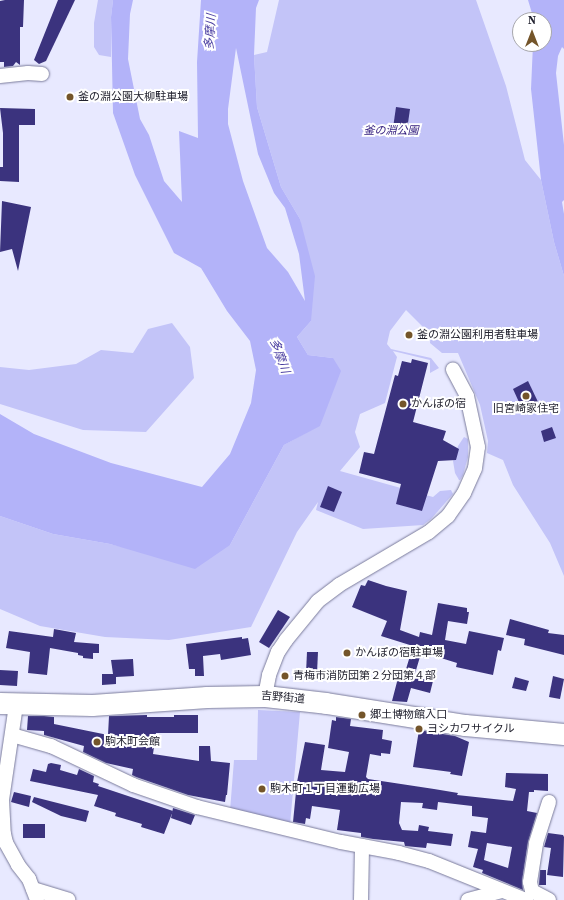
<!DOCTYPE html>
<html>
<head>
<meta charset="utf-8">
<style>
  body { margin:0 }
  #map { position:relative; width:564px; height:900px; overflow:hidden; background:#e8e9ff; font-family:"Source Serif 4","Noto Sans JP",serif }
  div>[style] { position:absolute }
  .green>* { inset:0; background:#c3c4f8 }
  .water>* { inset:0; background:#b3b3f9 }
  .building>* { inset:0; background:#3b337e }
  .roads { filter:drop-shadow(0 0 1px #7a7b9b) drop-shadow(0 0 1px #7a7b9b) }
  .minor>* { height:14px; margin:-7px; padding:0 7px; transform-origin:7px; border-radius:7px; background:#fff }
  .highway>* { height:21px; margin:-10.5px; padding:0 10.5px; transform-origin:10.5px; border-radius:10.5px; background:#fff }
  .dots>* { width:11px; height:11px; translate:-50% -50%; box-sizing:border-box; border:2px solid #fff; border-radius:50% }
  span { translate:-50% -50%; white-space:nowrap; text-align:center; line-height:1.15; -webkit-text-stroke:4px #fff; paint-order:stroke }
  .poi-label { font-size:11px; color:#22222f }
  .left { translate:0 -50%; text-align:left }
  .park-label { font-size:11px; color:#2f197b; font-style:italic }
  .street-label { font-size:11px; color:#22222f }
  .water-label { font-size:12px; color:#4b3fa1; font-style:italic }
  .north { position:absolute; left:512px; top:12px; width:40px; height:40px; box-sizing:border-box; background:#fff; border:1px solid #a7a7ac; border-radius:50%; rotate:0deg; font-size:11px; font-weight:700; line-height:16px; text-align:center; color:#22222f }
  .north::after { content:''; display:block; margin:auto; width:14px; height:18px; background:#74552a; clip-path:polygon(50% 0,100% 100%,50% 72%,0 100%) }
</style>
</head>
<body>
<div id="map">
  <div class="green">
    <div style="clip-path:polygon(98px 0,113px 0,111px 17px,111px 57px,99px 55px,94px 47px,94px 23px)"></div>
    <div style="clip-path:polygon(279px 0,476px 0,506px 86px,525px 160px,541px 180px,554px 242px,564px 276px,564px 576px,550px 543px,513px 485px,503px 460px,487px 453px,488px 441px,480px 405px,458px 353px,442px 353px,430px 343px,431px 331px,422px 326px,406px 310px,390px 331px,387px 344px,391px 349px,431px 358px,439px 368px,430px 373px,430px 360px,393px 351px,397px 357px,385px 403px,360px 414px,355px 432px,360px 447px,340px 471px,433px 497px,440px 491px,451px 490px,453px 494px,431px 519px,423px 525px,363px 529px,316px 510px,318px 502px,297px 532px,251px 627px,169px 640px,105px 637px,40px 626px,0 609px,0 516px,53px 534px,110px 544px,143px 552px,230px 545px,284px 445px,320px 425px,333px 358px,308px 355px,297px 337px,311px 321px,300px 219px,281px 187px,257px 107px,254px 55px,267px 52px)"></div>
    <div style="clip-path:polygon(172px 323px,190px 347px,194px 378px,146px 432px,83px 430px,0 404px,0 367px,29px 370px,76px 364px,101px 350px,133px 353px,148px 329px)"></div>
    <div style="clip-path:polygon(464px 437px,468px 439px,468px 457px,463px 475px,460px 480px,459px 480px,455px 473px,453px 461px,458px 446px)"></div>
    <div style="clip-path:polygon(258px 710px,300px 712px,290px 825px,230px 811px,234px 760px,257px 760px)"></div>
  </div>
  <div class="water">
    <div style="clip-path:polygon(evenodd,113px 0,133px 0,130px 14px,128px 59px,140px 119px,149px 135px,164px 181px,182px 202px,179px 131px,198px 138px,197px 62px,201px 0,259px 0,256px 8px,254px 55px,257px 107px,281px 187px,300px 219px,315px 276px,311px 321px,297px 337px,308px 355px,333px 358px,341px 371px,320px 426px,284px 445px,230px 545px,195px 569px,110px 544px,53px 534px,0 516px,0 414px,34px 434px,111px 463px,202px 487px,230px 454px,251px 403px,256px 370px,250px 341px,227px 311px,201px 268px,174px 253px,135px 175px,113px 113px,111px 17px,113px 0,236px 48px,258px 154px,274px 193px,285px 208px,299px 254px,305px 301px,288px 272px,267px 248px,243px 181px,228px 124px,228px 109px,236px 48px)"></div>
    <div style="clip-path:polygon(528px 0,564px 0,564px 49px,562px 47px,558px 56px,556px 73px,564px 145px,564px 200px,562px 202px,564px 214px,564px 276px,554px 242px,541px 180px,531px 89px,533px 44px,544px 44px,544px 20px,534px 20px)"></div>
  </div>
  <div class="building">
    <div style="clip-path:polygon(5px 0,24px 0,23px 27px,20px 27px,20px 65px,16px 62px,13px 66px,4px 67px,4px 62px,0 62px,0 1px)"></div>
    <div style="clip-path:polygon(58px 0,75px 0,46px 61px,39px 64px,34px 60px)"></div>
    <div style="clip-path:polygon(396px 107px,410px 109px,407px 130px,393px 128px)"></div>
    <div style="clip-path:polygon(0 108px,35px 109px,35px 125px,19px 125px,19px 182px,0 181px,0 167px,3px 167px,3px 133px)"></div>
    <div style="clip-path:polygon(2px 201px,31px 207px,18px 271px,12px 249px,0 252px)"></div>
    <div style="clip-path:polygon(412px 359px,428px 363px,413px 422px,446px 431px,443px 440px,459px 449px,456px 460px,438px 461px,422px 511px,396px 504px,401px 484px,359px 473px,364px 452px,374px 454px,395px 375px,398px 376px,402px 361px,411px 363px)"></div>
    <div style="clip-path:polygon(528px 381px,539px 404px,523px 411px,513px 389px)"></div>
    <div style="clip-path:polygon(552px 427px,556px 438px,544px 442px,541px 431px)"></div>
    <div style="clip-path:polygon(328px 486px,342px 492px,334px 512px,320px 507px)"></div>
    <div style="clip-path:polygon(368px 580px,386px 586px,407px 591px,400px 630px,419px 637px,420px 632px,432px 635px,438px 603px,467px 608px,467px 612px,469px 612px,467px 624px,448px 621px,445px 640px,466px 644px,469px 631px,504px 638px,501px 651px,498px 650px,493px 675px,456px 667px,457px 663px,441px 658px,443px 652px,425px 648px,425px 650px,422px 650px,414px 677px,433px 681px,430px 693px,411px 688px,407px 702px,392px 701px,398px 678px,403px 679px,413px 646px,381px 636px,387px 621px,352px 607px,361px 585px,365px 586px)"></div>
    <div style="clip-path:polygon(278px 610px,290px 617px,269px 648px,259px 642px)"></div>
    <div style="clip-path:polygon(510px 619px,549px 630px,548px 633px,564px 635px,564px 655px,524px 645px,525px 639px,506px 635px)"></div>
    <div style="clip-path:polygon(54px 629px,76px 633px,74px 642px,99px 644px,99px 653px,93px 653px,93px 659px,83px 658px,83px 656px,78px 655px,78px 653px,50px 648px,47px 675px,28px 673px,30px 652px,6px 648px,9px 631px,53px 637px)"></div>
    <div style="clip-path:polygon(242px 637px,242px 639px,248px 638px,251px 655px,221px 660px,220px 654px,203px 656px,204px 676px,195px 676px,195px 669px,189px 669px,186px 644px)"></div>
    <div style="clip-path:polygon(307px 652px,318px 652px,317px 673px,306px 673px)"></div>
    <div style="clip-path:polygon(133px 659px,134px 676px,116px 677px,116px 684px,102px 685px,102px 674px,113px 674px,111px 660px)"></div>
    <div style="clip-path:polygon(0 670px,18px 671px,17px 686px,0 685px)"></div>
    <div style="clip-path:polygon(553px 676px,564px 679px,560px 699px,549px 697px)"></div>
    <div style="clip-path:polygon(515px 677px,529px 681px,526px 691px,512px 688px)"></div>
    <div style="clip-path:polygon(147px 715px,147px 717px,174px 717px,174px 715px,198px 715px,198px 733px,156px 733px,153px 754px,199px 761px,199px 746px,210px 746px,211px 761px,230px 763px,227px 795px,226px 795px,225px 802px,188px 795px,136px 777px,132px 775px,133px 769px,106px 763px,83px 752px,84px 746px,44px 735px,44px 731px,27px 730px,28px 716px,44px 716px,54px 717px,54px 724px,108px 735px,109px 716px)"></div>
    <div style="clip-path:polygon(evenodd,336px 717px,351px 719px,350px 726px,383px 730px,382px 739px,392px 741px,390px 754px,381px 753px,381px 756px,370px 754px,366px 777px,368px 779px,434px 789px,458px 793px,457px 795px,513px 801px,516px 789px,505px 787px,506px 773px,548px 774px,548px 791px,534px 790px,534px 792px,529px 792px,527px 811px,537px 813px,528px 842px,522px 881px,523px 890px,482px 873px,483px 870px,473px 867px,478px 849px,468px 847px,471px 831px,486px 833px,488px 818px,472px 816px,472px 806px,438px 802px,437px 810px,422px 808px,423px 803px,401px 802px,399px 823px,402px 830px,418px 831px,419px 825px,429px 827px,428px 831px,453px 834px,451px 846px,427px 843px,426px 848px,405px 846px,404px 842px,373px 839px,361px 837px,361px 833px,337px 830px,340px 810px,312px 806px,310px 819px,306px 818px,305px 824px,293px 822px,297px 782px,305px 742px,325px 745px,321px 770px,345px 772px,349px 752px,328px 748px,332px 720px,336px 721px,336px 717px,487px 843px,512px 847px,508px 868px,484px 860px,487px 843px)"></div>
    <div style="clip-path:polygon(419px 730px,455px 736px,469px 742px,462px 776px,450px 774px,451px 772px,413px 767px)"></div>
    <div style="clip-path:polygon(51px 763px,61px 765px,60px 770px,77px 775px,79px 769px,94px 776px,93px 782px,99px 784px,98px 786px,173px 811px,164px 834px,141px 827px,142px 824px,115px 816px,116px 813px,94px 806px,98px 795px,30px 781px,33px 769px,46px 772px,48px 764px)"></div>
    <div style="clip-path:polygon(14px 792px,31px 796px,29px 807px,11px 802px)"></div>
    <div style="clip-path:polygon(34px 797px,89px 811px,86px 822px,61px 816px,32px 802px)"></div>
    <div style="clip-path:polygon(173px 808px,195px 815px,191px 825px,171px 818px)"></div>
    <div style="clip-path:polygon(23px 824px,45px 824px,45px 838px,23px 838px)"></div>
    <div style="clip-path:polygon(548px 833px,563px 835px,564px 837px,563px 877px,547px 875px,551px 848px,544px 847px)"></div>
    <div style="clip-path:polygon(540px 870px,546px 870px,546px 885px,539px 885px)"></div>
  </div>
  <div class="roads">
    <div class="minor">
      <div style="left:0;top:76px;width:28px;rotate:-6deg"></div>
      <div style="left:28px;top:73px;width:14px;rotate:4deg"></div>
      <div style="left:265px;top:696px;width:21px;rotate:-79deg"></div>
      <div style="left:269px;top:675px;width:25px;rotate:-69deg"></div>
      <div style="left:278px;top:652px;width:14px;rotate:-56deg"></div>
      <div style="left:286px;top:640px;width:50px;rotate:-50.6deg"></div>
      <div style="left:318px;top:601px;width:26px;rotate:-37deg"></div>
      <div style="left:339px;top:585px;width:104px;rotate:-30.5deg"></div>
      <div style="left:429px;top:532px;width:25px;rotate:-40deg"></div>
      <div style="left:448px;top:516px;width:28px;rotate:-55deg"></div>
      <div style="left:464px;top:493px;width:27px;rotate:-66deg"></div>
      <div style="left:475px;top:468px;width:21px;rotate:-82deg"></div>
      <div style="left:478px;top:447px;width:52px;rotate:-102.2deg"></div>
      <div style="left:467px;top:396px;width:30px;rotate:-118deg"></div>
      <div style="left:16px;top:705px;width:96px;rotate:98.4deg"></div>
      <div style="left:2px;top:800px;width:34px;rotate:87deg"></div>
      <div style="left:4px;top:834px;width:9px;rotate:77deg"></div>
      <div style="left:6px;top:843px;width:25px;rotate:61deg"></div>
      <div style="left:18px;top:865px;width:18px;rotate:52deg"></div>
      <div style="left:29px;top:879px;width:22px;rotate:69deg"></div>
      <div style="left:12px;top:735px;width:41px;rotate:15.8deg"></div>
      <div style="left:51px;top:746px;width:91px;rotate:25.4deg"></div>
      <div style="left:133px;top:785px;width:68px;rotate:19deg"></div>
      <div style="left:197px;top:807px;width:148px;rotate:13.7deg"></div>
      <div style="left:341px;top:842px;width:59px;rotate:10.7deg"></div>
      <div style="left:399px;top:853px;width:31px;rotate:15deg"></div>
      <div style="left:429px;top:861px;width:105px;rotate:21.9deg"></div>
      <div style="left:33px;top:889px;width:37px;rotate:17deg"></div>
      <div style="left:361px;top:900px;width:54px;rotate:-88.9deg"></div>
      <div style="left:468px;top:900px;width:35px;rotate:-15deg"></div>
      <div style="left:549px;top:900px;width:19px;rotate:-152deg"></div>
      <div style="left:532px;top:891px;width:9px;rotate:-103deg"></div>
      <div style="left:530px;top:882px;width:39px;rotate:-81deg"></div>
      <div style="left:536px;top:843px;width:43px;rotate:-72.4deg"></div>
    </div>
    <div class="highway">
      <div style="left:0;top:703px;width:92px;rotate:1.2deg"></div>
      <div style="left:92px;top:705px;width:115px;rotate:-4deg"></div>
      <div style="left:207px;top:697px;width:58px;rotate:-1deg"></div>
      <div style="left:265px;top:696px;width:61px;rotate:6.5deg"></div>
      <div style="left:326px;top:703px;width:141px;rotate:9deg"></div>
      <div style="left:465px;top:725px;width:99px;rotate:5.2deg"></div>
    </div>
  </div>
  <div class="dots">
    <div style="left:70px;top:97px;background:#74552a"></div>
    <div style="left:409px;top:335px;background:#74552a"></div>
    <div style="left:526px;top:396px;background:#74552a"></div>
    <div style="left:403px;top:404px;background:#74552a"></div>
    <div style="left:347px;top:653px;background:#74552a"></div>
    <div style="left:285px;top:676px;background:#74552a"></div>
    <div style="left:362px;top:715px;background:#74552a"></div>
    <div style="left:419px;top:729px;background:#74552a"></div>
    <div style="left:97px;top:742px;background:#74552a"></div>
    <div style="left:262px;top:789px;background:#74552a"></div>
  </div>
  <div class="poi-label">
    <span class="left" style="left:78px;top:97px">釜の淵公園大柳駐車場</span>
    <span class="left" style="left:417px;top:335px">釜の淵公園利用者駐車場</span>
    <span class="left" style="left:411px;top:404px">かんぽの宿</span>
    <span style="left:526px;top:409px">旧宮崎家住宅</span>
    <span class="left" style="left:355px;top:653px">かんぽの宿駐車場</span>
    <span class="left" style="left:293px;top:676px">青梅市消防団第２分団第４部</span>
    <span class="left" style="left:370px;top:715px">郷土博物館入口</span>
    <span class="left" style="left:427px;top:729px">ヨシカワサイクル</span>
    <span class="left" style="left:105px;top:742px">駒木町会館</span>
    <span class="left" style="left:270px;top:789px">駒木町１丁目運動広場</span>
  </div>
  <div class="park-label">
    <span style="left:391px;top:131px">釜の淵公園</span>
  </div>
  <div class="street-label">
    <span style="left:283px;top:698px;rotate:5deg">吉野街道</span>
  </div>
  <div class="water-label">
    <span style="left:211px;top:32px;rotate:-86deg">多摩川</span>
    <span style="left:279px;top:356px;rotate:70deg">多摩川</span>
  </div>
  <div class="north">N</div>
</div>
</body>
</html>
